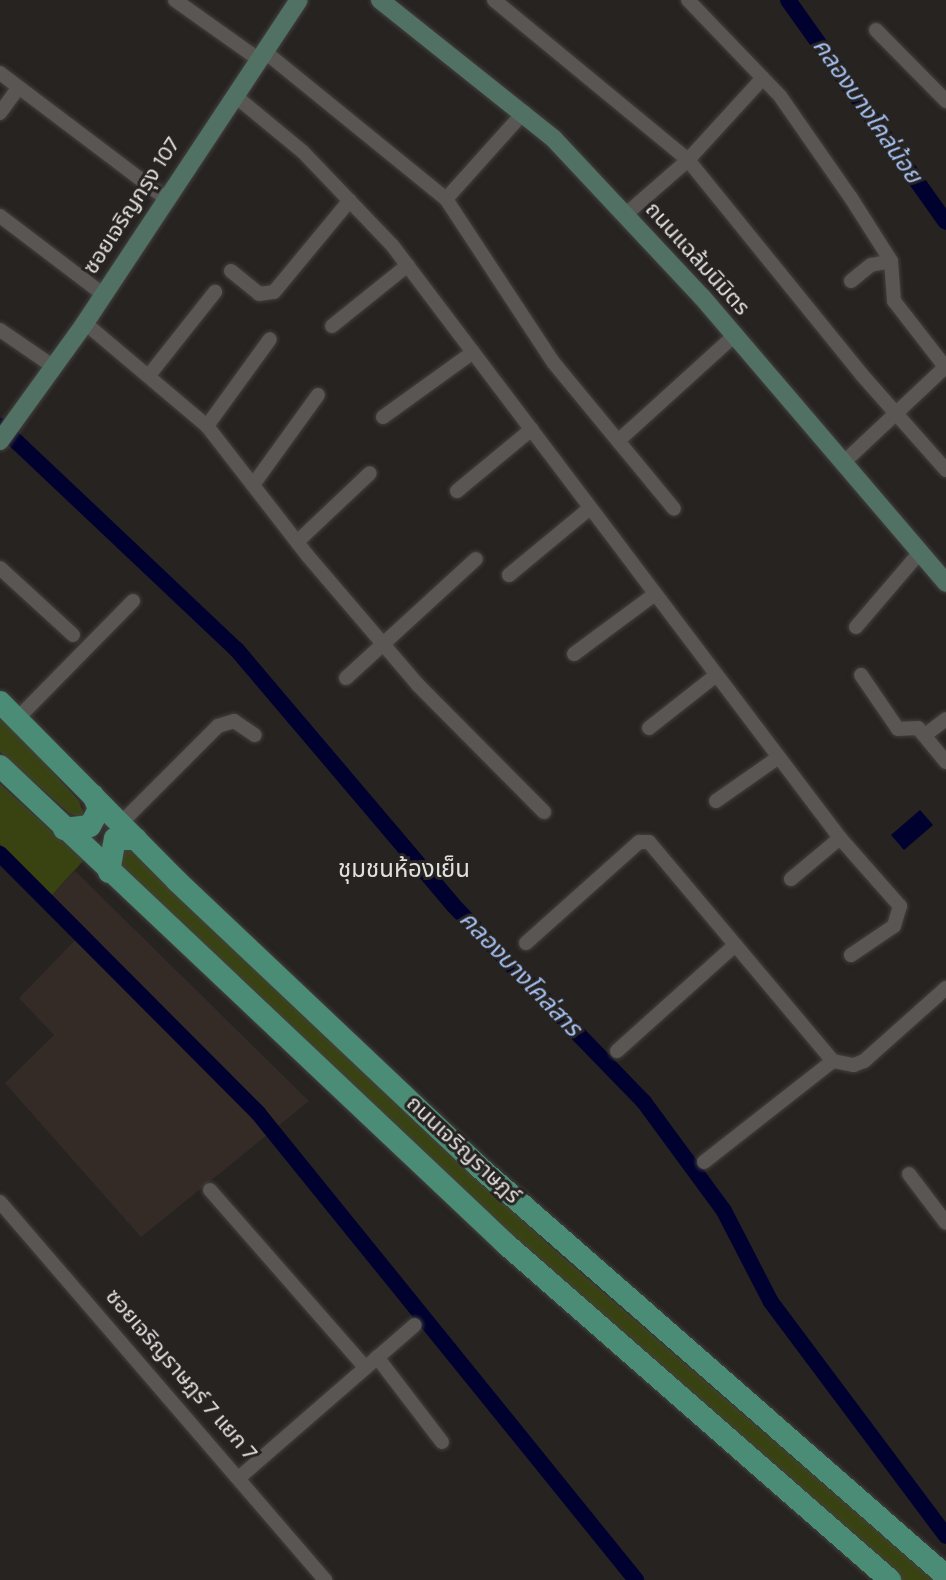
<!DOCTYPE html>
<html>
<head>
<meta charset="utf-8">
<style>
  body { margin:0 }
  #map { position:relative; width:946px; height:1580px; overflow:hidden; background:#262321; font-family:Karla,"Noto Sans Thai",sans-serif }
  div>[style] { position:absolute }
  .built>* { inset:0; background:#342b27 }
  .green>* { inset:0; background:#394312 }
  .water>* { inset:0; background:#00012f }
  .canal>* { height:16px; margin:-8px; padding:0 8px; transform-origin:8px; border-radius:8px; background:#00012f }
  .roads { filter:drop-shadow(0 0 2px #423f3e) drop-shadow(0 0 2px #423f3e) }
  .street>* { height:14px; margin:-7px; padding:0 7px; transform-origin:7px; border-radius:7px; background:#595654 }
  .secondary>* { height:18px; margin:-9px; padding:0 9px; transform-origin:9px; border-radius:9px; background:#527165 }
  .primary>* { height:22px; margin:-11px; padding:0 11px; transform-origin:11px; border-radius:11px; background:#4b8c77 }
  span { translate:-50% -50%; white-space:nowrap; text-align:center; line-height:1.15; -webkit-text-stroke:6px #262321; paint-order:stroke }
  .street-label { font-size:22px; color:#e2e0df }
  .water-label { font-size:24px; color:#a5c1f1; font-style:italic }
  .neighbourhood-label { font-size:24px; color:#e2e0df }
</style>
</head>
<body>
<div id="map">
  <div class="built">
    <div style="clip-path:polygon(75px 871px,309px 1101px,141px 1237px,5px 1083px,54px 1035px,19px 998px,84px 931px,50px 897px)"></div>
  </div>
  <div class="green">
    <div style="clip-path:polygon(0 714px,79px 801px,86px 820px,69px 813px,0 752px)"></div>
    <div style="clip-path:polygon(0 784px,84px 860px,50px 897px,0 844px)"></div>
    <div style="clip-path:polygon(115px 847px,134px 852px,550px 1246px,934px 1580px,901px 1580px,644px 1359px,122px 868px)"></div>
  </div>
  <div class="water">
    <div style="clip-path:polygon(920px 810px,933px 825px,904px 850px,891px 835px)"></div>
  </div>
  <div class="canal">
    <div style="left:788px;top:0;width:272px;rotate:54.6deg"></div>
    <div style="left:0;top:426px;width:326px;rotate:43.4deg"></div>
    <div style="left:237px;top:650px;width:336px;rotate:49.7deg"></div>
    <div style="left:454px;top:906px;width:273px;rotate:45.9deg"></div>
    <div style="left:644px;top:1102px;width:135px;rotate:53.7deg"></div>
    <div style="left:724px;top:1211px;width:102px;rotate:62.7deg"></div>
    <div style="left:771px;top:1302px;width:292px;rotate:53.2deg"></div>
    <div style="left:0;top:854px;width:366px;rotate:45.1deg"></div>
    <div style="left:258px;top:1113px;width:601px;rotate:51.01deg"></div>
  </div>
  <div class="roads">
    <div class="street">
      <div style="left:175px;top:0;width:102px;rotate:35.4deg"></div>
      <div style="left:494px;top:0;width:251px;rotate:39.5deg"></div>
      <div style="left:688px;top:160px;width:277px;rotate:51deg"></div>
      <div style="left:862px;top:375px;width:127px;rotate:48.5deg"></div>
      <div style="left:688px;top:0;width:133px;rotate:46.2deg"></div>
      <div style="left:780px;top:96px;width:124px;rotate:55.2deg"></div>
      <div style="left:851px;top:198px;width:75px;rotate:57.6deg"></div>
      <div style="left:891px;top:261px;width:40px;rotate:85.7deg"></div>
      <div style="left:894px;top:301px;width:85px;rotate:52.2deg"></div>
      <div style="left:876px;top:30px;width:100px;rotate:45.4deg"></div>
      <div style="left:264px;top:51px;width:235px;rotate:39.1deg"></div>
      <div style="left:446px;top:199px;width:195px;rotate:56.7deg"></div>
      <div style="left:553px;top:362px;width:190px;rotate:50.5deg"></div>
      <div style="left:0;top:73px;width:206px;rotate:37.1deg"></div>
      <div style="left:234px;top:95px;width:89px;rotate:39.6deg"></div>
      <div style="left:303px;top:152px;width:129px;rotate:46.3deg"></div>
      <div style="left:392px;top:245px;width:743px;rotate:52.93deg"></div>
      <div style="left:840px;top:838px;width:64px;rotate:140.1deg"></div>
      <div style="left:0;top:113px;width:31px;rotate:-54deg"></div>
      <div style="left:446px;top:199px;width:117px;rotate:-48.1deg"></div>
      <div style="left:625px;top:215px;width:84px;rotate:-41.1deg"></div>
      <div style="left:688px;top:160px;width:111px;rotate:-47.6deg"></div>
      <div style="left:0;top:216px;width:131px;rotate:37.2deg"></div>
      <div style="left:231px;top:271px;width:36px;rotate:39deg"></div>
      <div style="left:259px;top:294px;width:15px;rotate:-8deg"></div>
      <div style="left:274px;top:292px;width:119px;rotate:-50.4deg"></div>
      <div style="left:851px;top:281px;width:26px;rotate:-39deg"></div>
      <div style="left:871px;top:265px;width:20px;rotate:-11deg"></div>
      <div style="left:85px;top:323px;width:160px;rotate:40.2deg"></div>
      <div style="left:207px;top:426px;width:163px;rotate:52.2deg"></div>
      <div style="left:307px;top:555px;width:171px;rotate:49.5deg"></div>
      <div style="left:418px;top:685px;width:179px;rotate:45.2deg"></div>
      <div style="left:332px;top:326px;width:97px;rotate:-38.8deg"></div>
      <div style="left:0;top:330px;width:65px;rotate:34.4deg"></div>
      <div style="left:150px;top:374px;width:105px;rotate:-51.6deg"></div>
      <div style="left:383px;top:417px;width:111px;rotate:-35.8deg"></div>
      <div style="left:207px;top:426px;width:107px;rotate:-54.1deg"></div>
      <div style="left:618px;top:441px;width:158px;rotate:-42.2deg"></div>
      <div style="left:844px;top:462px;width:139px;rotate:-43.2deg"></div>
      <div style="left:253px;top:485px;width:111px;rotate:-54.2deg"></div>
      <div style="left:457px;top:491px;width:97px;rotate:-39.6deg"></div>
      <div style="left:297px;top:542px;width:100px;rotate:-43.4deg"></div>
      <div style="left:0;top:568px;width:99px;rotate:42.5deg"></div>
      <div style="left:509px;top:575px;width:105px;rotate:-39.6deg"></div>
      <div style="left:856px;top:627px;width:99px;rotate:-49.5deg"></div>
      <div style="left:574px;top:654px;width:101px;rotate:-36.5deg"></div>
      <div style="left:861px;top:675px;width:65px;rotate:55.6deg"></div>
      <div style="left:898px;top:729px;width:20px;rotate:-3deg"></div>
      <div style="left:918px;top:728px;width:44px;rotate:50.5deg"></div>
      <div style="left:346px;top:678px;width:176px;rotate:-42.5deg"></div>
      <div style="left:16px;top:720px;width:167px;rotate:-45.5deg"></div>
      <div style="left:649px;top:728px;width:84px;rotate:-38.2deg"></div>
      <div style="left:925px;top:735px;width:26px;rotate:-37deg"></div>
      <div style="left:716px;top:801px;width:73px;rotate:-35deg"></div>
      <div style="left:120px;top:824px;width:139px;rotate:-45deg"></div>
      <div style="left:218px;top:726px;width:17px;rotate:-17deg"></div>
      <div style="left:234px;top:721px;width:25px;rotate:34deg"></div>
      <div style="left:840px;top:838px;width:91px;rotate:48.6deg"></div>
      <div style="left:900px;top:906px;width:21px;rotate:107deg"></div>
      <div style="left:894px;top:926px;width:52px;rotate:146deg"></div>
      <div style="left:526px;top:943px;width:152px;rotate:-41.8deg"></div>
      <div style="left:639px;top:842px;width:10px"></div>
      <div style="left:649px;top:842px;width:286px;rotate:50deg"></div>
      <div style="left:617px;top:1051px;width:159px;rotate:-41.9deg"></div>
      <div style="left:704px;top:1162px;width:164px;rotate:-38.1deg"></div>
      <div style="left:833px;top:1061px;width:21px;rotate:11deg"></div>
      <div style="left:854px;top:1065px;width:11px;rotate:-22deg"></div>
      <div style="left:864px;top:1061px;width:110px;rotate:-41.7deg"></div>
      <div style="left:909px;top:1174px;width:61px;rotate:52.9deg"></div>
      <div style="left:210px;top:1190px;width:235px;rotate:48.8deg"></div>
      <div style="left:0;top:1202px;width:499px;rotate:49.3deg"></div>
      <div style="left:377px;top:1357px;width:107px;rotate:52.6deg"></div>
      <div style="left:241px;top:1476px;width:230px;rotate:-41deg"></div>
    </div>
    <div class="secondary">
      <div style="left:380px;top:0;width:221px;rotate:38.6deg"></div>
      <div style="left:553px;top:138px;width:218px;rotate:46.9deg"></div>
      <div style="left:702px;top:297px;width:376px;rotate:49.5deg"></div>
      <div style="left:0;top:441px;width:145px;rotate:-54.2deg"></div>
      <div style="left:85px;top:323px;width:387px;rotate:-56.5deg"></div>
    </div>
    <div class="primary">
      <div style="left:0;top:702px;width:252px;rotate:45.3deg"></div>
      <div style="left:177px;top:881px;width:415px;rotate:43.4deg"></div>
      <div style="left:478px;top:1166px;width:622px;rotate:41.22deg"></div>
      <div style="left:0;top:766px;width:697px;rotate:43.37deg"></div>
      <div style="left:507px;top:1245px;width:509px;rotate:41.18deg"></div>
      <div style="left:64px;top:829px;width:26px;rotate:-7deg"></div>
      <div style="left:90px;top:826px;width:19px;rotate:-62deg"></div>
      <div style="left:99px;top:809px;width:15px;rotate:-113deg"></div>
      <div style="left:109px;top:872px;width:34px;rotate:-80deg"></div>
      <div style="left:115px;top:839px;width:21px"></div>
    </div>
  </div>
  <div class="street-label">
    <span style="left:132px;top:206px;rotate:-57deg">ซอยเจริญกรุง 107</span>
    <span style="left:697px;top:259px;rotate:48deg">ถนนแฉล้มนิมิตร</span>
    <span style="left:463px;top:1150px;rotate:43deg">ถนนเจริญราษฎร์</span>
    <span style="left:181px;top:1375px;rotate:49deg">ซอยเจริญราษฎร์ 7 แยก 7</span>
  </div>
  <div class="water-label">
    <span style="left:867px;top:111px;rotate:55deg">คลองบางโคล่น้อย</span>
    <span style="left:520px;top:974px;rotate:46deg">คลองบางโคล่สาร</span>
  </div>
  <div class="neighbourhood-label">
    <span style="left:404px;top:870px">ชุมชนห้องเย็น</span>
  </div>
</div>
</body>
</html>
